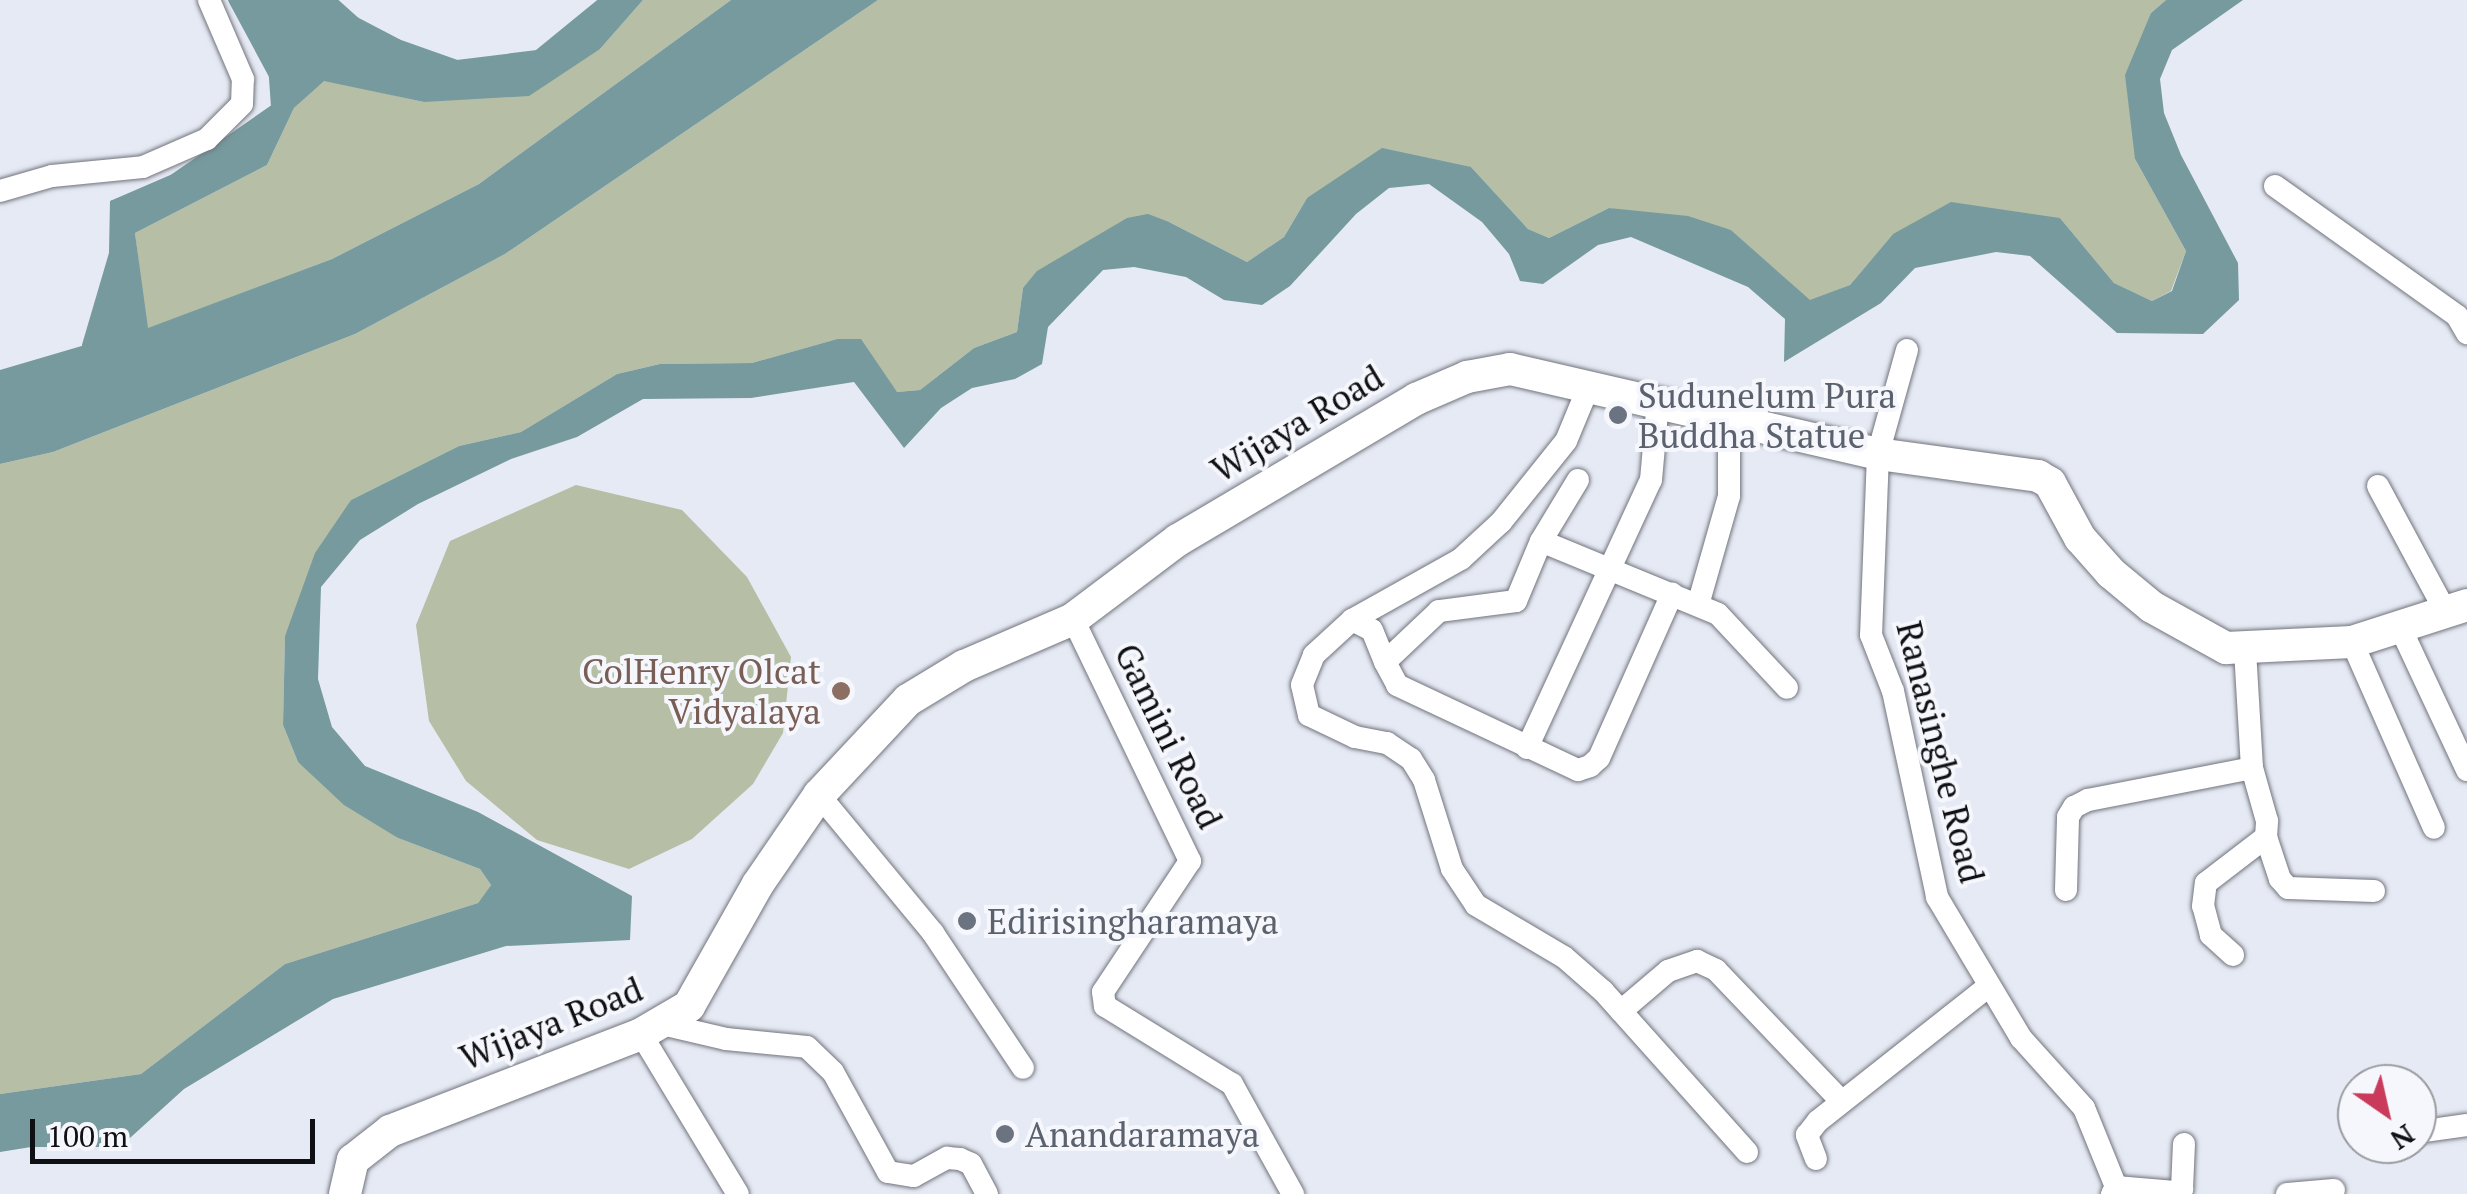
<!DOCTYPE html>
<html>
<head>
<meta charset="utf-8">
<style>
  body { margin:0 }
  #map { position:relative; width:2467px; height:1194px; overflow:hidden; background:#e6eaf4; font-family:"PT Serif",serif }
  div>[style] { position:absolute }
  .green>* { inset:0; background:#b6bea5 }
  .water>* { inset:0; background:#769a9e }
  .stream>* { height:6px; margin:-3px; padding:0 3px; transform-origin:3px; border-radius:3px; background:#769a9e }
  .roads { filter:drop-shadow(0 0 2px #71747d) drop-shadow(0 0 2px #71747d) }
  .street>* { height:22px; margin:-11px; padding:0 11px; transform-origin:11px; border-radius:11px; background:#fff }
  .secondary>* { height:32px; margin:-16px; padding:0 16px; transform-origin:16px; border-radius:16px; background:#fff }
  .dots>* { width:28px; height:28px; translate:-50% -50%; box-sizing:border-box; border:5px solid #f5f7fd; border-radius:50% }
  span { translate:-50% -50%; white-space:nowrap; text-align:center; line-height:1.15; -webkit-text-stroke:8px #f5f7fd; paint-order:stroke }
  .worship-label { font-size:35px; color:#5b616d }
  .left { translate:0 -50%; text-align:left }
  .street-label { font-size:35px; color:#0f1013 }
  .education-label { font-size:35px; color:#785e54 }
  .right { translate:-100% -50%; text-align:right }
  .north { position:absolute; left:2337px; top:1064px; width:100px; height:100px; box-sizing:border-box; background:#f5f7fd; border:2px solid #999b9f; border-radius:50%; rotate:146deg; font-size:28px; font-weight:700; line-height:40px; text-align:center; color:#0f1013 }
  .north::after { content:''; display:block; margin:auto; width:35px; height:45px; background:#ca3a5b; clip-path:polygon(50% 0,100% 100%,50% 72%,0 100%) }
  .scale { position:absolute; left:30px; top:1119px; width:285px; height:45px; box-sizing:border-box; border:5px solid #0f1013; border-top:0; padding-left:12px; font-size:30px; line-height:35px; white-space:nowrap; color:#0f1013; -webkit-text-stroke:8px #f5f7fd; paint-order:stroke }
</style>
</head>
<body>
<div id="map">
  <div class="green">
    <div style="clip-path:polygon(643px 0,731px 0,479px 184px,332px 259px,147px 329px,135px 233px,267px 165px,294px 108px,324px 80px,424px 102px,600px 49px)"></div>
    <div style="clip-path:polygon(878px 0,2166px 0,2151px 13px,2135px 159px,2186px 251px,2171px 291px,2152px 301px,2114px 283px,2060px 218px,1893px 234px,1850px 285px,1810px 301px,1731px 230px,1609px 208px,1549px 238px,1528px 229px,1471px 167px,1307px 198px,1284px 237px,1247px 262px,1169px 222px,1023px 288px,1017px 332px,974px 348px,920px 390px,897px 392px,837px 339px,752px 363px,660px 364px,617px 374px,521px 432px,459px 446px,351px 500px,285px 636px,283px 725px,298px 762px,398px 838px,480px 869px,491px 885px,478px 903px,285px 964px,141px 1074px,0 1094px,0 464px,53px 452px,355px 334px,505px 254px)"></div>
    <div style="clip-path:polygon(576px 485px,682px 510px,747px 577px,791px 657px,783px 733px,753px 784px,692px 839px,629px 869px,537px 840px,466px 781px,429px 721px,416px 625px,450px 541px)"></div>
  </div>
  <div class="water">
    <div style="clip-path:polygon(231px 0,334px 0,356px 20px,398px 42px,457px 63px,537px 53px,602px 0,643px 0,600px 49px,529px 96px,424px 102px,324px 81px,294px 108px,267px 165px,135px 233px,148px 328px,332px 259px,479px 184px,731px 0,878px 0,505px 254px,355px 334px,53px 452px,0 464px,0 370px,85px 345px,112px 253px,113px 203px,173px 177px,274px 107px,271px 76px)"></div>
    <div style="clip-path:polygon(2166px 0,2243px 0,2172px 50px,2160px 79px,2164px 113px,2181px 155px,2238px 263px,2239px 300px,2203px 334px,2117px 333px,2030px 256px,1996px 252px,1915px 268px,1881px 303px,1784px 362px,1785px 319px,1748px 287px,1631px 237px,1598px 245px,1543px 284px,1520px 281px,1509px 254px,1482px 222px,1429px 184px,1389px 188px,1356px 214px,1290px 286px,1262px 305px,1224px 300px,1186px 277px,1134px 267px,1103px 270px,1048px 327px,1042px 364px,1015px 379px,972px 388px,941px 408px,904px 448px,854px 382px,751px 398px,643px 399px,577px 437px,511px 459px,418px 504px,360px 540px,321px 587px,318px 679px,332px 727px,365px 766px,478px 812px,632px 896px,630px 940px,506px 946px,333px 999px,184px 1089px,120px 1147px,31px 1147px,0 1152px,0 1094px,141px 1074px,285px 964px,478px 903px,491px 885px,480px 869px,398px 838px,344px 805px,298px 762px,283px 725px,285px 636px,315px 553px,351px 500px,459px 446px,521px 432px,617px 374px,660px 364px,752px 363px,837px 339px,861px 339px,897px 392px,920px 390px,974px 348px,1017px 332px,1023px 288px,1037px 271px,1127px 218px,1148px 214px,1169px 222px,1247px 262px,1284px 237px,1307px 198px,1382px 148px,1471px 167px,1528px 229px,1549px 238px,1609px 208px,1688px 216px,1731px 230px,1810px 300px,1850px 285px,1893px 234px,1951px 202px,2060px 218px,2114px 283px,2152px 301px,2172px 291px,2186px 251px,2135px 159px,2125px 75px,2151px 13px)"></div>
  </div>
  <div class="stream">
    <div style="left:334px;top:0;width:30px;rotate:42deg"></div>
    <div style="left:356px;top:20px;width:47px;rotate:27.6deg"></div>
    <div style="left:398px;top:42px;width:63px;rotate:19.6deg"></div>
    <div style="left:457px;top:63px;width:81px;rotate:-7.1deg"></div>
    <div style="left:537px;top:53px;width:84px;rotate:-39.2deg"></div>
    <div style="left:85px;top:345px;width:96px;rotate:-73.6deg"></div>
    <div style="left:112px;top:253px;width:50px;rotate:-88.9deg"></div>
    <div style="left:113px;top:203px;width:65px;rotate:-23.4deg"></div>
    <div style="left:173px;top:177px;width:123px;rotate:-34.7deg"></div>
    <div style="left:274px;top:107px;width:31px;rotate:-94deg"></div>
    <div style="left:272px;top:76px;width:86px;rotate:-118.3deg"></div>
  </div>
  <div class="roads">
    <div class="street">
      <div style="left:2275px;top:186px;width:224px;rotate:35.5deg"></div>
      <div style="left:2457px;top:316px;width:20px;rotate:60deg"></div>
      <div style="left:0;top:191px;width:54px;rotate:-16.1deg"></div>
      <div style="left:52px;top:176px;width:91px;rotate:-5.6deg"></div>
      <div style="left:143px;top:167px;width:70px;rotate:-23.6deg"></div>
      <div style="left:207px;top:139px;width:49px;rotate:-45deg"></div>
      <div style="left:242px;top:104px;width:25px;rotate:-88deg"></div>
      <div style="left:243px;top:79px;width:86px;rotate:-113.3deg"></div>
      <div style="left:1907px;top:350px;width:108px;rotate:105.6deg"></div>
      <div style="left:1878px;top:454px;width:181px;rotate:92.2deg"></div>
      <div style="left:1871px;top:635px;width:60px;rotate:68.6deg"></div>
      <div style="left:1893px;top:691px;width:211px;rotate:77.9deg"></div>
      <div style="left:1937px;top:897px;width:164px;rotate:59.2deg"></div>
      <div style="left:2021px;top:1038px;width:94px;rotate:48deg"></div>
      <div style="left:2084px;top:1108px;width:93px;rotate:67.9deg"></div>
      <div style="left:1588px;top:388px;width:57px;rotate:112.5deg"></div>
      <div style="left:1566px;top:441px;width:104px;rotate:128.7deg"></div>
      <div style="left:1501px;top:522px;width:54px;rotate:137.2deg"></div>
      <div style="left:1461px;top:559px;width:125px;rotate:150.8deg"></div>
      <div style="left:1352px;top:620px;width:52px;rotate:137.4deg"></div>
      <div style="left:1314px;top:655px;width:32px;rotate:112deg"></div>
      <div style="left:1302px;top:685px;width:31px;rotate:77deg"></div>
      <div style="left:1309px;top:715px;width:51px;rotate:25.6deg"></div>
      <div style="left:1355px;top:737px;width:33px;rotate:11deg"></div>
      <div style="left:1387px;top:743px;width:29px;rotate:34deg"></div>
      <div style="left:1411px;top:759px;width:25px;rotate:58deg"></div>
      <div style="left:1424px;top:780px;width:93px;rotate:72.5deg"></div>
      <div style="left:1452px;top:869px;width:43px;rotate:56.3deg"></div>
      <div style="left:1476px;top:905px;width:102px;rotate:30.6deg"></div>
      <div style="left:1564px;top:957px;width:52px;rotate:41.1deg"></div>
      <div style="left:1603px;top:991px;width:216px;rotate:48.2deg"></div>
      <div style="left:1578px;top:480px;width:71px;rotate:121.2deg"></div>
      <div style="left:1541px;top:541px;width:65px;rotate:112.6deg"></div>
      <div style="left:1516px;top:601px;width:78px;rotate:172.6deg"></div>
      <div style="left:1439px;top:611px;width:74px;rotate:136.6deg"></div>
      <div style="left:1385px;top:662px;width:26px;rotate:62deg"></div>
      <div style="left:1397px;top:685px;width:200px;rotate:25.2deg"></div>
      <div style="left:1578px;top:770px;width:13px;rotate:-18deg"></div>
      <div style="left:1590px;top:766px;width:12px;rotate:-42deg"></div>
      <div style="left:1599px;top:758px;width:180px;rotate:-66deg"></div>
      <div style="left:2378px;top:486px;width:145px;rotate:61.7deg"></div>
      <div style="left:1541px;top:541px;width:191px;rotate:22.4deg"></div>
      <div style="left:1718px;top:614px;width:101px;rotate:47deg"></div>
      <div style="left:1698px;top:605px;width:113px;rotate:-74.1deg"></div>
      <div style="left:1729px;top:496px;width:77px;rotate:-90deg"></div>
      <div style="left:1073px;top:619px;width:269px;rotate:64.2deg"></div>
      <div style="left:1190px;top:861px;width:157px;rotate:123.6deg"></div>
      <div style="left:1103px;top:992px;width:14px;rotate:82deg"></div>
      <div style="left:1105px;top:1006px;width:149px;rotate:31.6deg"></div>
      <div style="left:1232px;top:1084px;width:126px;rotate:61deg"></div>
      <div style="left:1352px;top:620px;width:22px;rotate:27deg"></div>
      <div style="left:1372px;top:630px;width:35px;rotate:68deg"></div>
      <div style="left:2400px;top:627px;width:158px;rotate:64.9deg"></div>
      <div style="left:2352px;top:642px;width:203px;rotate:66.2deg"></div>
      <div style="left:1527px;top:748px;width:295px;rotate:-65.2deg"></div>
      <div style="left:1651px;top:480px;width:78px;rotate:-84.9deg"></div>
      <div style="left:819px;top:795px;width:179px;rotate:50.4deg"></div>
      <div style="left:933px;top:933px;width:162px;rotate:56.3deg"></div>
      <div style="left:2266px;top:837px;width:44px;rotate:71.6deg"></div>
      <div style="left:2280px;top:879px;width:12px;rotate:48deg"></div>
      <div style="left:2288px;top:888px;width:86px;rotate:2deg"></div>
      <div style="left:2066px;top:890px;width:73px;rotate:-88.4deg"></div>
      <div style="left:2068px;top:817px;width:12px;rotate:-59deg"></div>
      <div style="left:2074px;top:807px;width:16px;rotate:-27deg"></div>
      <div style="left:2088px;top:800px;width:167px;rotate:-11deg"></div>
      <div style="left:2233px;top:955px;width:30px;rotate:-138deg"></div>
      <div style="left:2211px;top:935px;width:30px;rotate:-105deg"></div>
      <div style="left:2203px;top:906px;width:23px;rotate:-83deg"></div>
      <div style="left:2206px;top:883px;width:76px;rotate:-37.5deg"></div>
      <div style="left:2266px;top:837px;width:16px;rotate:-86deg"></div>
      <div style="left:2267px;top:821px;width:55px;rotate:-105.8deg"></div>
      <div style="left:2252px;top:768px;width:118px;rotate:-93.4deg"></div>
      <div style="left:1621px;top:1011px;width:62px;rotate:-40.4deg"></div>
      <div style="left:1668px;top:971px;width:31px;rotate:-19deg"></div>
      <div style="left:1697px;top:961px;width:21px;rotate:25deg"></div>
      <div style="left:1716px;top:970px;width:182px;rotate:46.3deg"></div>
      <div style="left:662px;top:1024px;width:66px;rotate:13.2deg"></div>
      <div style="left:726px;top:1039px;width:81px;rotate:5.6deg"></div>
      <div style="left:807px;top:1047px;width:36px;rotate:44deg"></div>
      <div style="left:833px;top:1072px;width:114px;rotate:61.2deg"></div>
      <div style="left:888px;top:1172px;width:26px;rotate:9deg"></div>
      <div style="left:914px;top:1176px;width:38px;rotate:-29deg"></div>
      <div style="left:947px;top:1158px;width:13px;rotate:4deg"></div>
      <div style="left:960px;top:1159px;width:12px;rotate:24deg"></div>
      <div style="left:971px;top:1164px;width:34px;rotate:62deg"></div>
      <div style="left:641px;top:1034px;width:187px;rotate:58.8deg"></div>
      <div style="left:2417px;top:1132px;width:50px;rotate:-8deg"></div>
      <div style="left:1816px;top:1159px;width:26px;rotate:-111deg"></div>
      <div style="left:1807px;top:1135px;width:18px;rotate:-52deg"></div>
      <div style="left:1818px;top:1121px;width:218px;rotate:-38.3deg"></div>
      <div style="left:2112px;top:1194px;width:8px;rotate:-60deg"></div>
      <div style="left:2116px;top:1187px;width:59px;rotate:4.8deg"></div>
      <div style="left:2175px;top:1192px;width:8px;rotate:-23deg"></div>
      <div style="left:2182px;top:1189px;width:45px;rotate:-87.5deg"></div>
      <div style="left:2287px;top:1194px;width:47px;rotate:-4.9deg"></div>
    </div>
    <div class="secondary">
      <div style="left:345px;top:1194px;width:35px;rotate:-77deg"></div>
      <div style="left:353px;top:1160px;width:47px;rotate:-38.1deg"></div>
      <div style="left:390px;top:1131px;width:269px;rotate:-21.1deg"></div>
      <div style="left:641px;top:1034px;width:56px;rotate:-30.3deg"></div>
      <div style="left:689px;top:1006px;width:140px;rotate:-60.5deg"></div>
      <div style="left:758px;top:884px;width:108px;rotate:-55.6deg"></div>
      <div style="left:819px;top:795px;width:130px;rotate:-46.9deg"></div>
      <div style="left:908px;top:700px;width:66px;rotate:-31.3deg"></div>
      <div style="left:964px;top:666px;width:119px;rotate:-23.3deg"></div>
      <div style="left:1073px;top:619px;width:131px;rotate:-37deg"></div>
      <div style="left:1178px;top:540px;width:277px;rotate:-30.6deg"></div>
      <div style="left:1416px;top:399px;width:56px;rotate:-23.3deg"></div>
      <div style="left:1467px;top:377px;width:44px;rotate:-10.5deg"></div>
      <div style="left:1510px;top:369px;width:378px;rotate:13deg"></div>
      <div style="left:1878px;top:454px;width:162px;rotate:7.8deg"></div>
      <div style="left:2038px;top:476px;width:14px;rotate:30deg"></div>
      <div style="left:2050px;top:483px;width:63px;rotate:61.4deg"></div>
      <div style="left:2080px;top:538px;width:47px;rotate:48.5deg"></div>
      <div style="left:2111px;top:573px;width:53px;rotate:39.7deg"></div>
      <div style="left:2152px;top:607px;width:85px;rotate:29deg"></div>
      <div style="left:2226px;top:648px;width:126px;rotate:-2.7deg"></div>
      <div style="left:2352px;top:642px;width:121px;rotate:-17.8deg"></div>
    </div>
  </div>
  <div class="dots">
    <div style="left:1618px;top:415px;background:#6b7280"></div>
    <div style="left:841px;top:691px;background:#8d6e63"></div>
    <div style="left:967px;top:921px;background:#6b7280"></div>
    <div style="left:1005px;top:1134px;background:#6b7280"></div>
  </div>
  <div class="worship-label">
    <span class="left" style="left:1638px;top:415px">Sudunelum Pura<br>Buddha Statue</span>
    <span class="left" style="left:987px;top:921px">Edirisingharamaya</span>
    <span class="left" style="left:1025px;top:1134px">Anandaramaya</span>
  </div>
  <div class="street-label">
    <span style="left:1297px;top:423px;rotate:-31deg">Wijaya Road</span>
    <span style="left:1169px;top:736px;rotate:64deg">Gamini Road</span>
    <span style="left:1941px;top:752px;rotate:76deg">Ranasinghe Road</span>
    <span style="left:551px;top:1023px;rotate:-22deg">Wijaya Road</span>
  </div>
  <div class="education-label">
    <span class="right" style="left:821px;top:691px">ColHenry Olcat<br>Vidyalaya</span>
  </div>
  <div class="north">N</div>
  <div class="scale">100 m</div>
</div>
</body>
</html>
